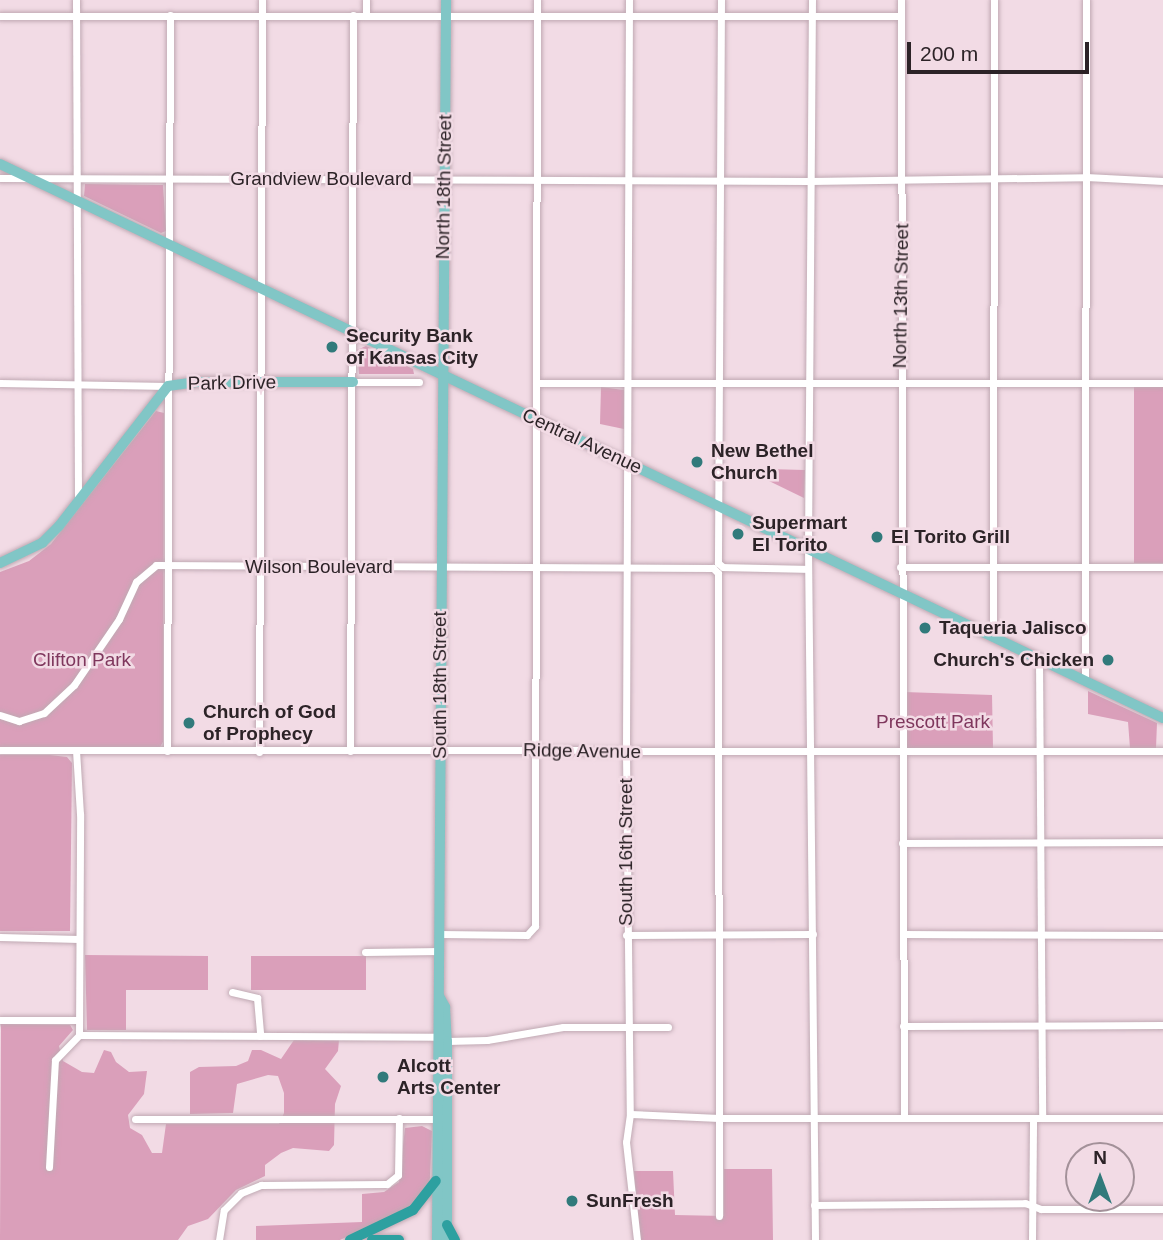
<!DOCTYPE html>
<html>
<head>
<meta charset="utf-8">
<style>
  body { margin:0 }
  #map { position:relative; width:1163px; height:1240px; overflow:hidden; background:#f2dbe5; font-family:Helvetica,sans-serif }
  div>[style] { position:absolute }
  .green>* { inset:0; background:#da9fba }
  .roads { filter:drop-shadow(0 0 2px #c0a9b3) drop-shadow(0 0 2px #c0a9b3) }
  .minor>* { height:7px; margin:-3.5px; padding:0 3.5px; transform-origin:3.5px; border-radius:3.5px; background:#fff }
  .major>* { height:10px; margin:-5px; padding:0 5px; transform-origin:5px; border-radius:5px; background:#81c6c6 }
  .highway>* { height:10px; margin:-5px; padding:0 5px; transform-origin:5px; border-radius:5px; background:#2da0a0 }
  .dots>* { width:19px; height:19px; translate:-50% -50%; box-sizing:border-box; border:4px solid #f2dbe5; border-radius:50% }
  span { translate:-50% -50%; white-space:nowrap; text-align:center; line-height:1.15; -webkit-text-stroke:5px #f2dbe5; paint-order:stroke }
  .street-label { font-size:19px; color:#2c2327 }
  .poi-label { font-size:19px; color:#2c2327; font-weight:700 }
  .left { translate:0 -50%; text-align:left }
  .right { translate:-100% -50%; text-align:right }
  .park-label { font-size:19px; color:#7f375d }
  .north { position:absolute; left:1065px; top:1142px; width:70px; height:70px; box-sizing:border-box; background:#f2dbe5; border:2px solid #a39199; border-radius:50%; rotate:0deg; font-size:19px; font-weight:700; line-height:28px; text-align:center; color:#2c2327 }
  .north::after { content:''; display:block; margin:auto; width:24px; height:32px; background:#317a7b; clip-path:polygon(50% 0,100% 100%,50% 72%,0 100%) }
  .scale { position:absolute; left:907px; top:42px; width:182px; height:32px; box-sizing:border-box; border:4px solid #2c2327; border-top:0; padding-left:9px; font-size:21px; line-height:24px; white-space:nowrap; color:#2c2327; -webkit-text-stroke:5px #f2dbe5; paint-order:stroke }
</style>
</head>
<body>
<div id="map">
  <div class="green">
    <div style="clip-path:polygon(85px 184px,163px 185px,166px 231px,161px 233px,84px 196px)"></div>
    <div style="clip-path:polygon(366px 346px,413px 369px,414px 374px,359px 374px,357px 350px)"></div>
    <div style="clip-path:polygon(601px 387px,624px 390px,624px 429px,600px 424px)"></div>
    <div style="clip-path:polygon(1134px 387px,1163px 387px,1163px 563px,1134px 563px)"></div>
    <div style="clip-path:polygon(156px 411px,164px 413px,163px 742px,160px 747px,0 747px,0 572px,29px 561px,51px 544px)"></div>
    <div style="clip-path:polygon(767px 469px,805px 470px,804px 498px,769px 481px)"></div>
    <div style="clip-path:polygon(1088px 691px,1157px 723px,1156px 748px,1130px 748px,1128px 722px,1088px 714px)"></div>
    <div style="clip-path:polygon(904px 692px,992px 695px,993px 748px,905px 748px)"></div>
    <div style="clip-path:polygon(0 755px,50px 755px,67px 757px,72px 763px,70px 931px,0 931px)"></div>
    <div style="clip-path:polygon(85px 955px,208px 956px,208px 990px,126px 990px,126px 1030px,87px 1030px)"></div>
    <div style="clip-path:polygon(251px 956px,366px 956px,366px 990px,251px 990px)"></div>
    <div style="clip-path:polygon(1px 1024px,70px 1025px,73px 1030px,59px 1046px,63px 1061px,82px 1072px,94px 1073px,104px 1050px,111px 1052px,116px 1062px,129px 1072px,147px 1071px,144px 1094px,128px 1115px,130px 1128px,142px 1135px,152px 1153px,162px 1153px,166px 1124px,279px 1124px,284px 1113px,284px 1093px,278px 1076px,268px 1075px,237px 1084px,233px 1113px,190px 1114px,190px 1072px,199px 1067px,236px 1066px,248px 1061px,252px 1050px,261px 1050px,281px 1059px,294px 1040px,339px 1040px,338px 1051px,325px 1069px,341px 1086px,335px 1104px,334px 1145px,329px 1151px,293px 1148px,281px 1153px,265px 1165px,265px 1176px,236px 1190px,208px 1219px,188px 1226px,178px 1240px,0 1240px)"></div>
    <div style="clip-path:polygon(422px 1126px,432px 1131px,430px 1178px,427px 1188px,408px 1208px,340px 1240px,256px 1240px,256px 1226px,362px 1222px,362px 1194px,384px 1192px,399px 1182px,405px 1128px)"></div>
    <div style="clip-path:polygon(724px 1169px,772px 1169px,773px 1240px,640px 1240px,634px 1171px,673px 1171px,675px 1215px,724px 1216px)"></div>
  </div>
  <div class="roads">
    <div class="minor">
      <div style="left:76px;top:0;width:501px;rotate:89.77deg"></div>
      <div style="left:366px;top:0;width:15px;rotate:90deg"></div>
      <div style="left:629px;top:0;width:752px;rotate:90.23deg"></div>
      <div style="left:626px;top:752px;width:362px;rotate:89.4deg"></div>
      <div style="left:630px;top:1114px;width:28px;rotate:98deg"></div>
      <div style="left:626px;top:1142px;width:99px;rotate:83.6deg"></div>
      <div style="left:721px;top:0;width:563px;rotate:90.31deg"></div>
      <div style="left:718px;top:563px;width:6px;rotate:39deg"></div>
      <div style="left:723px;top:567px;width:85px;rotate:1.3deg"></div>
      <div style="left:812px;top:0;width:548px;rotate:90.42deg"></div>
      <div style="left:808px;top:548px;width:692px;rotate:89.42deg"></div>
      <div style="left:901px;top:0;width:1118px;rotate:89.85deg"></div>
      <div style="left:0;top:16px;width:901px"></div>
      <div style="left:0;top:178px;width:810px;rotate:0.21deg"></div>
      <div style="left:810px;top:181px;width:276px;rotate:-0.8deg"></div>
      <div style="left:1086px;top:177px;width:77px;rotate:3deg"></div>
      <div style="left:353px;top:382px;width:66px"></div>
      <div style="left:0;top:383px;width:168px;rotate:1deg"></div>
      <div style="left:536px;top:383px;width:627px"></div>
      <div style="left:900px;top:567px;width:263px"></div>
      <div style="left:993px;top:635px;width:635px;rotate:-89.91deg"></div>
      <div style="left:1039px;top:659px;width:459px;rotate:89.6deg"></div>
      <div style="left:1085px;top:681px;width:681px;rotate:-89.92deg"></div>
      <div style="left:0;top:715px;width:20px;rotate:18deg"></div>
      <div style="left:19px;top:721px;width:26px;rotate:-18deg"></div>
      <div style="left:44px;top:713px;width:41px;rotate:-43deg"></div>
      <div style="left:74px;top:685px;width:80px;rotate:-55.7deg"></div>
      <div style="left:119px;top:619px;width:41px;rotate:-65.3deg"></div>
      <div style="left:136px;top:582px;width:26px;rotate:-40deg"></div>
      <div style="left:156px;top:565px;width:557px;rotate:0.31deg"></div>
      <div style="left:713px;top:568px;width:7px;rotate:45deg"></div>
      <div style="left:718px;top:573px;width:643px;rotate:89.91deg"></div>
      <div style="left:0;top:750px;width:1163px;rotate:0.05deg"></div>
      <div style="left:167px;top:751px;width:736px;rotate:-89.77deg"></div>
      <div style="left:350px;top:751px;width:736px;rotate:-89.77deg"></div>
      <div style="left:259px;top:752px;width:752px;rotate:-89.77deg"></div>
      <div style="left:902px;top:843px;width:261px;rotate:-0.2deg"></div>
      <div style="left:440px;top:934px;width:87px;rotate:0.7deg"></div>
      <div style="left:527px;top:935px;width:12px;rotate:-48deg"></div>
      <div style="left:535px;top:926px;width:926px;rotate:-89.88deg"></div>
      <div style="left:903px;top:934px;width:260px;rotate:0.2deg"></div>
      <div style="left:626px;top:935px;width:187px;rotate:-0.3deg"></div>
      <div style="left:0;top:937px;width:79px;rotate:1.5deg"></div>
      <div style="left:365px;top:952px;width:75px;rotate:-0.8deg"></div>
      <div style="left:232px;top:992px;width:26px;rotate:13deg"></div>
      <div style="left:257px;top:998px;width:38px;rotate:85deg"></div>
      <div style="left:0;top:1020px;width:79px"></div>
      <div style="left:903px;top:1026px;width:260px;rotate:-0.2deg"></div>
      <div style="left:79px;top:1035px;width:356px;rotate:0.3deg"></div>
      <div style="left:447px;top:1041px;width:40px;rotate:-1.4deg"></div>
      <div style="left:487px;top:1040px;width:77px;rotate:-9.7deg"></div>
      <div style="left:563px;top:1027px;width:105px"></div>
      <div style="left:630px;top:1114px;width:89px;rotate:2.6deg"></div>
      <div style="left:719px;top:1118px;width:444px"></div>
      <div style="left:135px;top:1119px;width:305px"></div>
      <div style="left:49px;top:1167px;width:107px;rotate:-86.8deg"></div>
      <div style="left:55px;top:1060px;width:35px;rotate:-46deg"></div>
      <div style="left:79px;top:1035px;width:221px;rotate:-89.7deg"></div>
      <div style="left:80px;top:814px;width:63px;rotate:-93.6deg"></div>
      <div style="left:814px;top:1205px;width:211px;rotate:-0.5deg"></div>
      <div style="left:1025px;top:1203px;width:17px;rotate:21deg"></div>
      <div style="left:1041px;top:1209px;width:122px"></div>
      <div style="left:219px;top:1240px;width:30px;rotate:-81deg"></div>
      <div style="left:224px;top:1210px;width:24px;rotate:-45deg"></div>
      <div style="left:241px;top:1193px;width:22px;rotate:-22deg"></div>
      <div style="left:261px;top:1185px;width:126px;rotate:-0.5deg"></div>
      <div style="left:387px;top:1184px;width:14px;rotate:-39deg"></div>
      <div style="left:398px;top:1175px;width:57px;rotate:-89deg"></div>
      <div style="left:1032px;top:1240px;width:122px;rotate:-89.5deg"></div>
    </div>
    <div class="major">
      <div style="left:0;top:164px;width:1288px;rotate:25.47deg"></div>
      <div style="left:0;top:563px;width:47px;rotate:-25.5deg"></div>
      <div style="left:42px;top:543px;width:24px;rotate:-45deg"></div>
      <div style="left:59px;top:526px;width:177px;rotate:-52.1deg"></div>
      <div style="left:168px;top:386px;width:27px;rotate:-8deg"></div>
      <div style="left:195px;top:382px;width:158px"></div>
      <div style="left:439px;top:996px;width:13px;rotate:61deg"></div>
      <div style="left:445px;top:1007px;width:34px;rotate:87deg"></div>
      <div style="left:447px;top:1041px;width:199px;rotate:90deg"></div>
      <div style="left:437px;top:1240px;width:1240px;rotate:-89.58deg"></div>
    </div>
    <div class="highway">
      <div style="left:447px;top:1225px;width:17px;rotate:62deg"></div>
      <div style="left:350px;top:1240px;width:70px;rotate:-25.5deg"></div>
      <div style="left:413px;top:1210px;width:37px;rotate:-52deg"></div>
      <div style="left:372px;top:1240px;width:27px"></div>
    </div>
  </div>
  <div class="dots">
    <div style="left:332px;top:347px;background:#317a7b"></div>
    <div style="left:697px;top:462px;background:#317a7b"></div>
    <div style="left:738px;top:534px;background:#317a7b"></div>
    <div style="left:877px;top:537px;background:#317a7b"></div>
    <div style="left:925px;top:628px;background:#317a7b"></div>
    <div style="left:1108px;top:660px;background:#317a7b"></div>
    <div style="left:189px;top:723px;background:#317a7b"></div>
    <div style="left:383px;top:1077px;background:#317a7b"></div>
    <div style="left:572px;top:1201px;background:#317a7b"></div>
  </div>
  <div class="street-label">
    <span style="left:321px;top:179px">Grandview Boulevard</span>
    <span style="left:444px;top:187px;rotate:-89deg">North 18th Street</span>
    <span style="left:901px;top:296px;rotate:-89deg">North 13th Street</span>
    <span style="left:232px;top:383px;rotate:-1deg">Park Drive</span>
    <span style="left:582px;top:441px;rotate:25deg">Central Avenue</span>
    <span style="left:319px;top:567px">Wilson Boulevard</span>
    <span style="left:440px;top:685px;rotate:-90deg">South 18th Street</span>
    <span style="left:582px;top:751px;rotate:1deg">Ridge Avenue</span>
    <span style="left:626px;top:852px;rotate:-90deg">South 16th Street</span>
  </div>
  <div class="poi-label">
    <span class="left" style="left:346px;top:347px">Security Bank<br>of Kansas City</span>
    <span class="left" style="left:711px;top:462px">New Bethel<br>Church</span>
    <span class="left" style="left:752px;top:534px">Supermart<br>El Torito</span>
    <span class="left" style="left:891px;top:537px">El Torito Grill</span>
    <span class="left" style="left:939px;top:628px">Taqueria Jalisco</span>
    <span class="right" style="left:1094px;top:660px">Church's Chicken</span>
    <span class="left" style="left:203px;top:723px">Church of God<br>of Prophecy</span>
    <span class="left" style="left:397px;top:1077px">Alcott<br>Arts Center</span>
    <span class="left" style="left:586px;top:1201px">SunFresh</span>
  </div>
  <div class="park-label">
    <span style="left:82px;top:660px">Clifton Park</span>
    <span style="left:933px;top:722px">Prescott Park</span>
  </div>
  <div class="north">N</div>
  <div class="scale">200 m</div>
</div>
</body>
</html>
